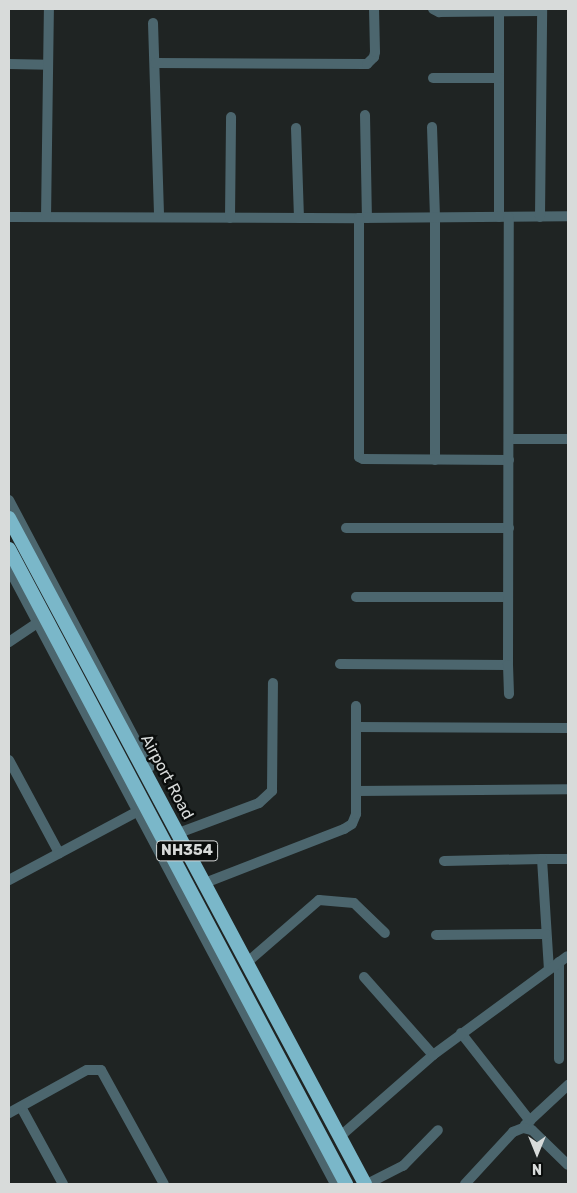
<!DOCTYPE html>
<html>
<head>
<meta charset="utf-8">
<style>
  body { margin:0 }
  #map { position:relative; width:577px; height:1193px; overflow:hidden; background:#1f2423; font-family:Rubik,sans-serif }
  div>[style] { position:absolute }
  .minor>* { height:10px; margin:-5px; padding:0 5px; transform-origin:5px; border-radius:5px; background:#4c666e }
  .trunk>* { height:14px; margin:-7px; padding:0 7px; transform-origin:7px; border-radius:7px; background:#7ab7c9 }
  span { translate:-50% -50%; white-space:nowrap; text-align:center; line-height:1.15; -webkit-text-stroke:5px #0a0d0c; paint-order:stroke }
  .shield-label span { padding:1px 4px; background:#0a0d0c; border:1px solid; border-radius:4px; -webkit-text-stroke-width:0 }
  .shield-label { font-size:15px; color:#d8dbda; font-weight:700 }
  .street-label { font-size:16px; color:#d8dbda }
  .frame { position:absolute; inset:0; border:10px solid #d8dbda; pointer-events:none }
  .north { position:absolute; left:512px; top:1128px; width:50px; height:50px; -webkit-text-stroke:4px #0a0d0c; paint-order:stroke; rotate:180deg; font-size:14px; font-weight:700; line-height:20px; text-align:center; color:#d8dbda }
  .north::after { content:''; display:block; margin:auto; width:18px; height:22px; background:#d8dbda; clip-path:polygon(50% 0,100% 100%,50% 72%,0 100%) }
</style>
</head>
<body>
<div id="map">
  <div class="minor">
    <div style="left:433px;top:9px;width:7px;rotate:27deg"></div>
    <div style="left:439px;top:12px;width:103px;rotate:-0.6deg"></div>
    <div style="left:499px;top:11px;width:206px;rotate:90deg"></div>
    <div style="left:153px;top:23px;width:194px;rotate:88.2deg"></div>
    <div style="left:155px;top:63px;width:212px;rotate:0.3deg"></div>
    <div style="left:367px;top:64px;width:10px;rotate:-45deg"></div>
    <div style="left:374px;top:57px;width:5px;rotate:-79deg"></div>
    <div style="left:375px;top:52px;width:43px;rotate:-91.3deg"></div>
    <div style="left:9px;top:64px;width:39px;rotate:1deg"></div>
    <div style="left:433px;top:78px;width:66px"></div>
    <div style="left:365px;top:115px;width:103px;rotate:88.9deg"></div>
    <div style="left:432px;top:127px;width:90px;rotate:88.1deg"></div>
    <div style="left:435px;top:217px;width:243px;rotate:90deg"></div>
    <div style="left:296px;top:128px;width:90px;rotate:88.1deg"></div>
    <div style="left:9px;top:217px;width:350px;rotate:0.2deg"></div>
    <div style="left:359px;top:218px;width:209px;rotate:-0.5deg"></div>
    <div style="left:46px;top:217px;width:208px;rotate:-89.2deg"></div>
    <div style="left:540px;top:217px;width:208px;rotate:-89.4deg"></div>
    <div style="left:230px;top:218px;width:101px;rotate:-89.4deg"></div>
    <div style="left:359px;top:218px;width:239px;rotate:90deg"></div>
    <div style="left:359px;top:457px;width:4px;rotate:27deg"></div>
    <div style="left:363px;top:459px;width:146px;rotate:0.4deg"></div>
    <div style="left:509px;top:439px;width:59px"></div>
    <div style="left:9px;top:500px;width:302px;rotate:62.2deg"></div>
    <div style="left:346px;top:528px;width:163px"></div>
    <div style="left:9px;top:569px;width:696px;rotate:62.07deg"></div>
    <div style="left:356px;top:597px;width:152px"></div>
    <div style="left:9px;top:642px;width:34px;rotate:-34deg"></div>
    <div style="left:340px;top:664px;width:168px;rotate:0.3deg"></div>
    <div style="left:508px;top:665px;width:448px;rotate:-89.9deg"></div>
    <div style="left:508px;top:665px;width:29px;rotate:88deg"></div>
    <div style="left:356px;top:727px;width:212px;rotate:0.3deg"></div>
    <div style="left:9px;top:760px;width:106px;rotate:61.7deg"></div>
    <div style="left:356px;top:791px;width:212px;rotate:-0.5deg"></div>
    <div style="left:184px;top:831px;width:80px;rotate:-20.5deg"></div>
    <div style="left:259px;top:803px;width:18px;rotate:-43deg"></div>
    <div style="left:272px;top:791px;width:108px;rotate:-89.5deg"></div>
    <div style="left:542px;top:859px;width:26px"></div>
    <div style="left:444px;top:861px;width:98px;rotate:-1.2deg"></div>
    <div style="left:542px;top:859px;width:110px;rotate:86.4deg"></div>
    <div style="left:9px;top:880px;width:146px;rotate:-28.1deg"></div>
    <div style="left:210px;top:881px;width:144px;rotate:-21.2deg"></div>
    <div style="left:344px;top:829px;width:9px;rotate:-32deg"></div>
    <div style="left:352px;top:824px;width:11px;rotate:-68deg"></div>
    <div style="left:356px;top:814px;width:108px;rotate:-90deg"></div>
    <div style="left:436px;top:935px;width:110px;rotate:-0.5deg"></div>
    <div style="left:251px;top:959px;width:90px;rotate:-40.9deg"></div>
    <div style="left:319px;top:900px;width:35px;rotate:5deg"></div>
    <div style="left:354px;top:903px;width:43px;rotate:44.1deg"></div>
    <div style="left:559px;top:962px;width:97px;rotate:90deg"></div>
    <div style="left:364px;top:977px;width:104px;rotate:48.5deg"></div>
    <div style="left:461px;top:1033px;width:112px;rotate:51.9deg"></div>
    <div style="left:21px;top:1107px;width:88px;rotate:61.4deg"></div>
    <div style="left:9px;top:1113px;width:89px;rotate:-28.9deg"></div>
    <div style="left:87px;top:1070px;width:14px"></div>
    <div style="left:101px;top:1070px;width:130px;rotate:61.1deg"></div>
    <div style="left:525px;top:1125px;width:59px;rotate:-42.9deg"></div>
    <div style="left:344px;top:1133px;width:118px;rotate:-41.2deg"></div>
    <div style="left:433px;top:1055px;width:167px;rotate:-36.3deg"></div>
    <div style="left:371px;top:1182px;width:36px;rotate:-27deg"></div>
    <div style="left:403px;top:1166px;width:50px;rotate:-45.8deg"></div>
    <div style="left:465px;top:1184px;width:71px;rotate:-47.3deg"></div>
    <div style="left:513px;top:1132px;width:11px;rotate:-22deg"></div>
    <div style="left:523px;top:1128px;width:9px;rotate:13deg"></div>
    <div style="left:532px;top:1130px;width:50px;rotate:44.2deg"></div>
  </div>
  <div class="trunk">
    <div style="left:9px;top:518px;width:755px;rotate:61.87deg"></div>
    <div style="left:9px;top:549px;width:719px;rotate:62.04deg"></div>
  </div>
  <div class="shield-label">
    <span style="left:187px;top:851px">NH354</span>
  </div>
  <div class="street-label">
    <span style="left:167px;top:777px;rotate:62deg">Airport Road</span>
  </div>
  <div class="frame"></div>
  <div class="north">N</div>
</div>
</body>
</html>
